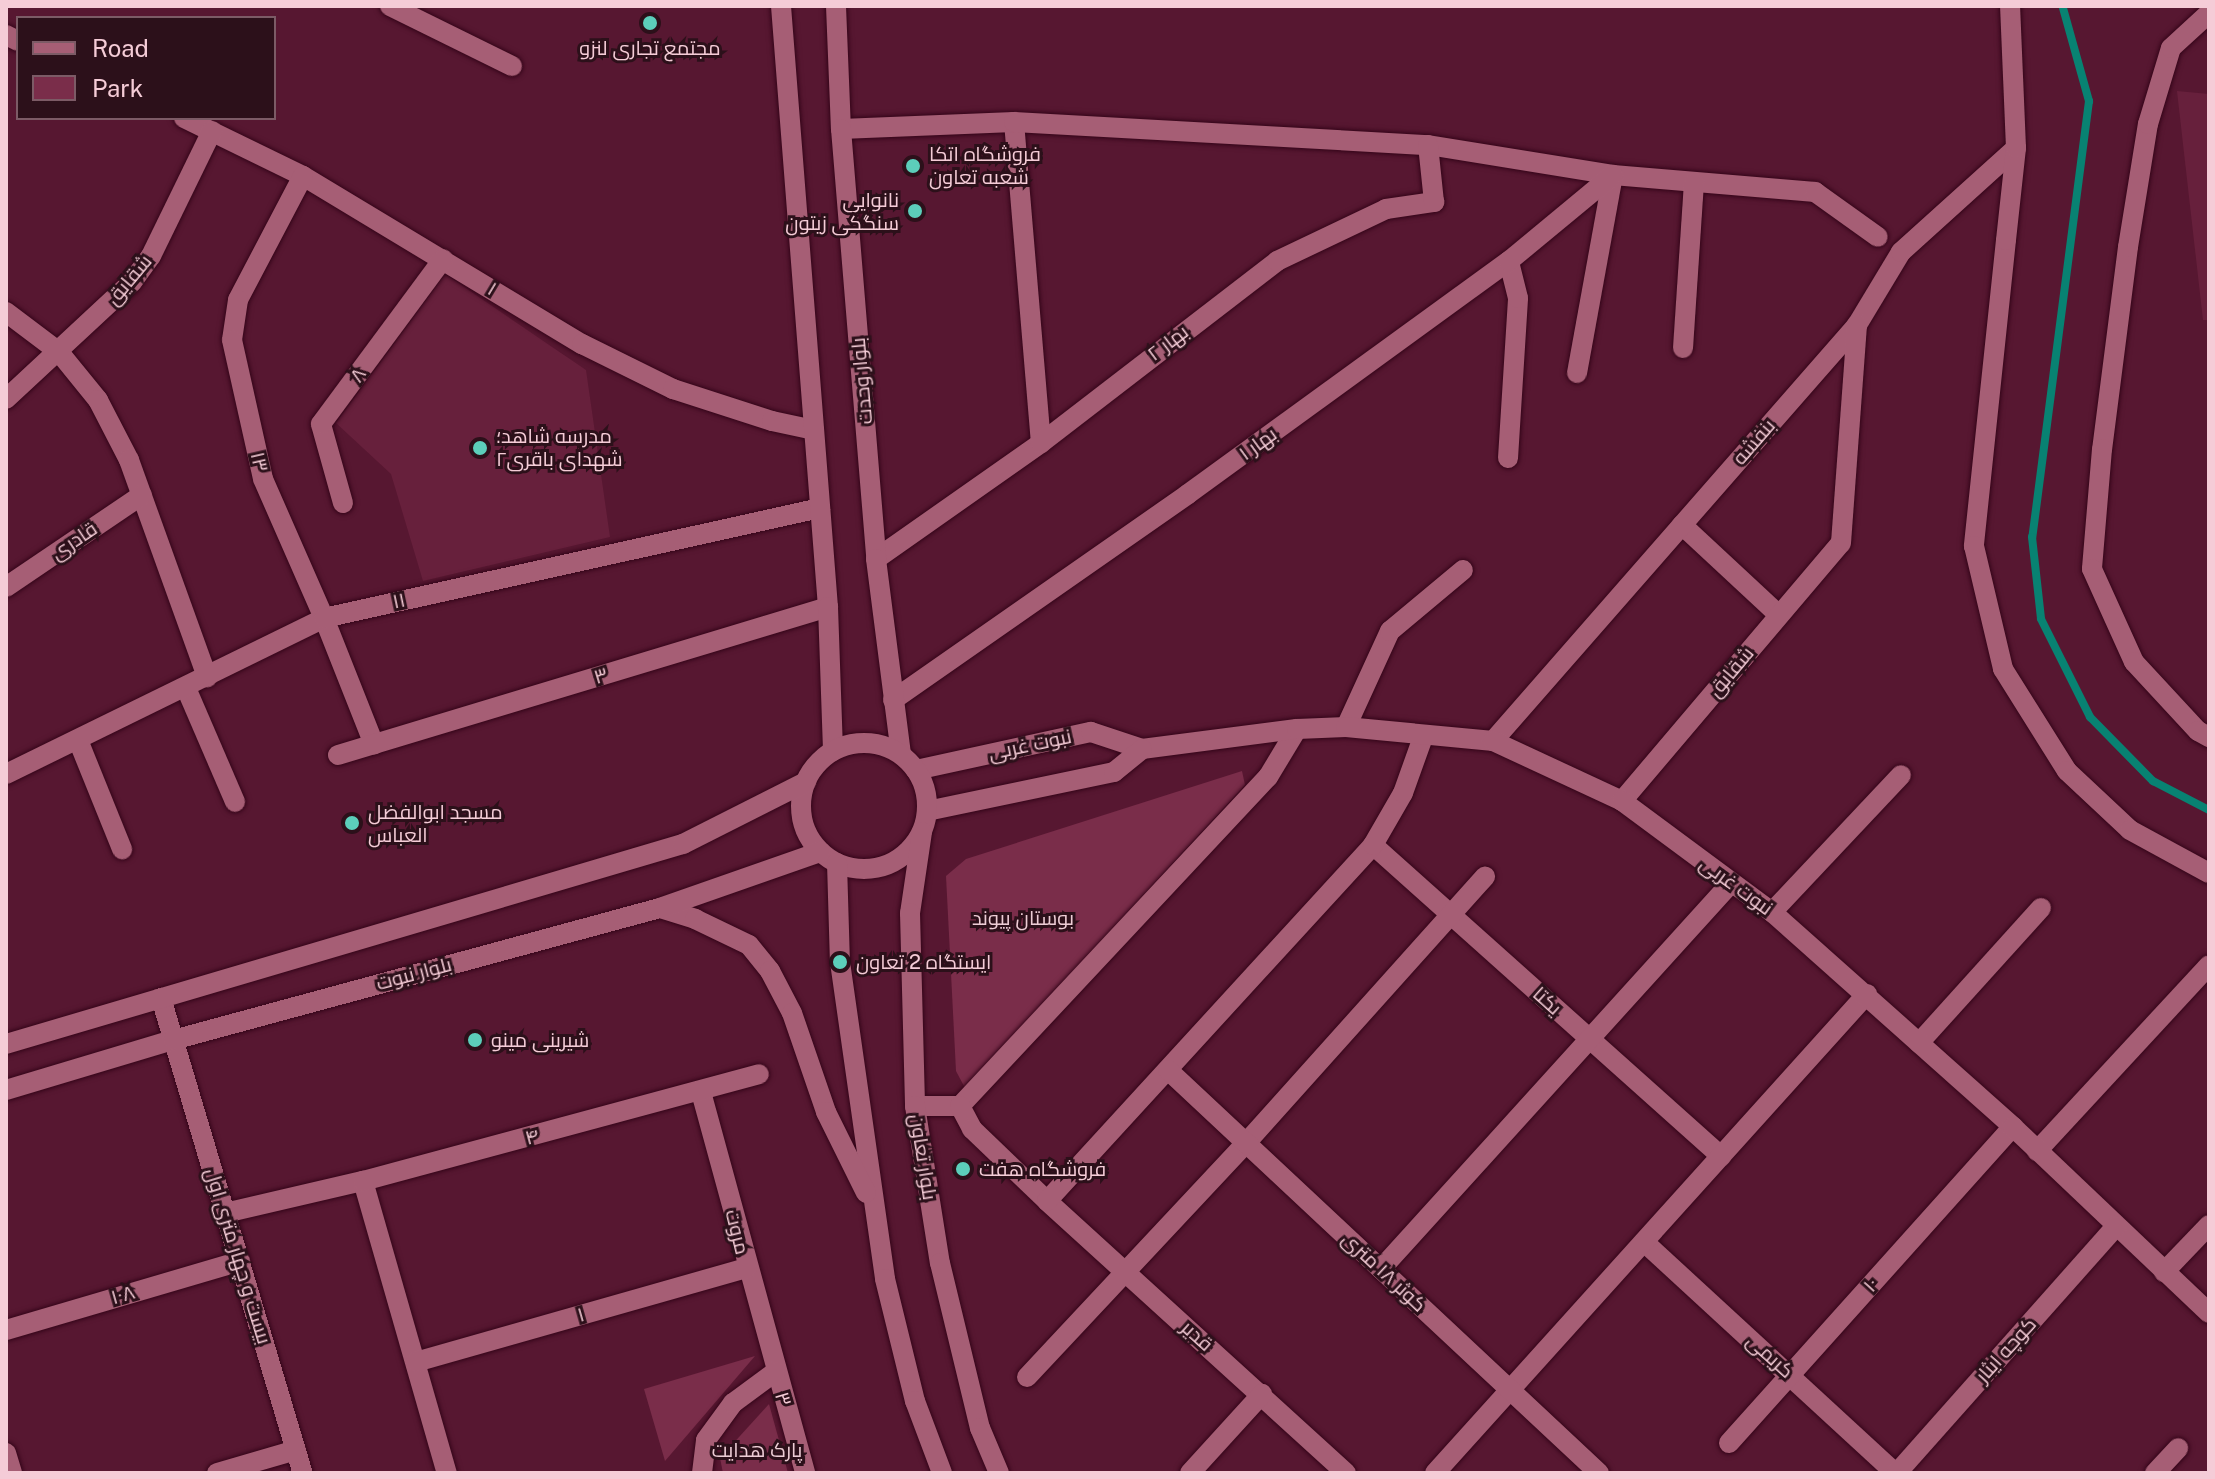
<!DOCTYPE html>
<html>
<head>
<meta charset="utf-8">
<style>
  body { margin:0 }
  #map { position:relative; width:2215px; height:1479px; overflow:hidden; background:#571731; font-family:"Public Sans",Cairo,sans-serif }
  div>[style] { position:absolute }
  .built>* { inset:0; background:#67203c }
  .green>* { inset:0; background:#7a2d4a }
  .stream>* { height:8px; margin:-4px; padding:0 4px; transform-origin:4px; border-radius:4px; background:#088272 }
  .roads { filter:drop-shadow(0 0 2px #340519) drop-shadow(0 0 2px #340519) }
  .minor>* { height:20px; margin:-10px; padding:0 10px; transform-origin:10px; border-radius:10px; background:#a65e75 }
  .tertiary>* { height:20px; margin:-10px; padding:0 10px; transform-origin:10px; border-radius:10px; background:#a65e75 }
  .secondary>* { height:20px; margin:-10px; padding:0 10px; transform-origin:10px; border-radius:10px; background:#a65e75 }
  .secondary>.ring { margin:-10px; padding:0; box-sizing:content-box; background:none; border:20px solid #a65e75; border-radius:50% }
  .dots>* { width:22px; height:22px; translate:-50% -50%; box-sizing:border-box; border:4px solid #2c101a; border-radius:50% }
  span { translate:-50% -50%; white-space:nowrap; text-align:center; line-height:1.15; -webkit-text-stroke:6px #2c101a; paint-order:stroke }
  .poi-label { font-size:20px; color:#f5ccd7 }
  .left { translate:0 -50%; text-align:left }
  .right { translate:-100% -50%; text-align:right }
  .street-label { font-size:20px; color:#f5ccd7 }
  .park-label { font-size:20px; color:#edccd5 }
  .frame { position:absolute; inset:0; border:8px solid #f5ccd7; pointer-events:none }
  .legend { position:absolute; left:16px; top:16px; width:260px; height:104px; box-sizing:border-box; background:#2c101a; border:2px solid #7c5b66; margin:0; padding:10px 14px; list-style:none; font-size:24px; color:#f5ccd7 }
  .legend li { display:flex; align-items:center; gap:16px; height:40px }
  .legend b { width:40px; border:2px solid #7c5b66 }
</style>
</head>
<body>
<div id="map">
  <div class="built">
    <div style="clip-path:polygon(2177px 91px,2209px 94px,2209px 320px,2203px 320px)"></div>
    <div style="clip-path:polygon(445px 274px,586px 370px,610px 537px,423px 581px,391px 474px,336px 423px)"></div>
  </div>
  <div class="green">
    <div style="clip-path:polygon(1242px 771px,1245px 785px,965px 1088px,956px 1071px,946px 876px,966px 859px)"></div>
    <div style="clip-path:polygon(755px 1356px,665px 1461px,644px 1389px)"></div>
    <div style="clip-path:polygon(769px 1404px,788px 1473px,723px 1473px,720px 1458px)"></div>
  </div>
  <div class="stream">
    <div style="left:2063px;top:8px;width:97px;rotate:74.4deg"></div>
    <div style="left:2089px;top:101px;width:440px;rotate:97.4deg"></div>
    <div style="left:2032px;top:537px;width:82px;rotate:83.7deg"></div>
    <div style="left:2041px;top:619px;width:110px;rotate:63.4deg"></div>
    <div style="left:2090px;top:717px;width:90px;rotate:45.5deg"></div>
    <div style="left:2153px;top:781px;width:63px;rotate:27.4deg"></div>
  </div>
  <div class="roads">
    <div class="minor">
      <div style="left:390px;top:6px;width:136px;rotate:26.2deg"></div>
      <div style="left:6px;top:35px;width:13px;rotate:27deg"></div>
      <div style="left:184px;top:118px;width:132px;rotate:26deg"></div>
      <div style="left:303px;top:176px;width:326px;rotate:31.1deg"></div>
      <div style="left:582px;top:344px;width:102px;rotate:26.3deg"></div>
      <div style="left:673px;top:389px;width:104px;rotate:17.9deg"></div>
      <div style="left:772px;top:421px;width:43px;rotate:12.1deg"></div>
      <div style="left:1014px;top:122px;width:322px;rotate:85.2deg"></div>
      <div style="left:841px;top:129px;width:173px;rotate:-2.3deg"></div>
      <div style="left:1014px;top:122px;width:415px;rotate:3.2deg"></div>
      <div style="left:1428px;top:145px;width:187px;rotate:9.2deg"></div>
      <div style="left:1613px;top:175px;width:203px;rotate:4.8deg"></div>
      <div style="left:1815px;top:192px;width:77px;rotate:35.5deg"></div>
      <div style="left:303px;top:176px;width:140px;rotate:117.7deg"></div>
      <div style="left:238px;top:300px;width:40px;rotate:98.5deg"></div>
      <div style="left:232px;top:340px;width:142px;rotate:77.4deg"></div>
      <div style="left:263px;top:479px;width:152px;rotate:66.3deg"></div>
      <div style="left:324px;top:618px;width:136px;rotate:68.4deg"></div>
      <div style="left:2006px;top:240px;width:308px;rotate:96deg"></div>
      <div style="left:1974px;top:546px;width:126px;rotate:76.7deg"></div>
      <div style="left:2003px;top:669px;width:120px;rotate:57.9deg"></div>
      <div style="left:2067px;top:771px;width:86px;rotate:43.1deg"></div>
      <div style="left:2130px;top:830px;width:90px;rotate:28.6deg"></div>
      <div style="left:2128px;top:247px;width:204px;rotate:97.3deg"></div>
      <div style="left:2102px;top:449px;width:120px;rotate:94.8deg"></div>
      <div style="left:2092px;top:569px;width:102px;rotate:65.7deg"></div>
      <div style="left:2134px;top:662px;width:94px;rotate:47.2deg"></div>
      <div style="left:2198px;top:731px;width:13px;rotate:29deg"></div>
      <div style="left:6px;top:312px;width:66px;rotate:37deg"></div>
      <div style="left:59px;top:352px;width:62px;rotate:50.9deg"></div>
      <div style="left:98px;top:400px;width:68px;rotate:62.7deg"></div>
      <div style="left:129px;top:460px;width:231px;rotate:70.2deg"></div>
      <div style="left:1683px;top:348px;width:165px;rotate:-86.2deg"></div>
      <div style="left:1577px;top:373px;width:201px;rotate:-79.7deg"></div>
      <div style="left:6px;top:399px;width:172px;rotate:-42.9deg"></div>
      <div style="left:132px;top:282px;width:32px;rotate:-54deg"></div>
      <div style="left:151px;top:256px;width:139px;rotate:-64deg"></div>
      <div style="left:1508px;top:458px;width:160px;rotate:-86.4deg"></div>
      <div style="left:1518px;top:298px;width:38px;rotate:-104deg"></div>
      <div style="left:343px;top:503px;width:82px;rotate:-105.6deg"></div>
      <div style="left:321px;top:424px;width:205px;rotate:-53.5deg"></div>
      <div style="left:1682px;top:525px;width:132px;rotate:42.9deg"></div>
      <div style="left:876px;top:559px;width:202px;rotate:-35.1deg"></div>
      <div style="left:1041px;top:443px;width:298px;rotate:-37.6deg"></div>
      <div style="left:1277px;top:261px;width:121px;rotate:-25.5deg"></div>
      <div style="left:1386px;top:209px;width:49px;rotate:-8.3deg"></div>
      <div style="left:1434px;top:202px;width:57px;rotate:-96deg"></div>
      <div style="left:6px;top:587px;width:164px;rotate:-34.1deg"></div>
      <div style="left:186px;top:688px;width:124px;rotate:66.7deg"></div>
      <div style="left:893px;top:700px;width:360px;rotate:-34.9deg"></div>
      <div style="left:1188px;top:494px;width:397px;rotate:-36deg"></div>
      <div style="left:1509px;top:261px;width:135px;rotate:-39.6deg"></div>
      <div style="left:1346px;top:727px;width:106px;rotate:-65.4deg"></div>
      <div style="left:1390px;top:631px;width:95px;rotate:-39.9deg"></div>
      <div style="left:78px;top:740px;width:118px;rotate:68deg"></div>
      <div style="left:1493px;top:741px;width:553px;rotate:-48.81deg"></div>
      <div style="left:1857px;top:325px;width:85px;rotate:-58.9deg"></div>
      <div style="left:1901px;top:252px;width:155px;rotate:-42.1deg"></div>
      <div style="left:338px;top:755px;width:512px;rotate:-16.81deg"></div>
      <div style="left:6px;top:774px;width:354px;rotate:-26.1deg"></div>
      <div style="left:324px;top:618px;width:508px;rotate:-12.5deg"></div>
      <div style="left:1622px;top:801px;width:338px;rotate:-49.7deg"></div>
      <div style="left:1841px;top:543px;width:219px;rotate:-85.8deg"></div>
      <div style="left:1373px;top:845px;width:467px;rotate:41.8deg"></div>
      <div style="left:1772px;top:912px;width:188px;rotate:-46.7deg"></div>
      <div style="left:1919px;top:1043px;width:182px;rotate:-47.9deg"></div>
      <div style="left:701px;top:1092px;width:395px;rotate:74.7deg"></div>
      <div style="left:915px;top:1106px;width:45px"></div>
      <div style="left:960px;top:1106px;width:451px;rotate:-46.9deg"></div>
      <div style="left:1268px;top:777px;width:56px;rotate:-58.9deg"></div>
      <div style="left:960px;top:1106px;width:26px;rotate:62deg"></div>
      <div style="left:972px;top:1129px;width:104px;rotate:43.8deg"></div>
      <div style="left:1047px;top:1201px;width:404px;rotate:42.3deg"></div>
      <div style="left:2037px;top:1151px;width:253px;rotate:-47.2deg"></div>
      <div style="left:363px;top:1181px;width:304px;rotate:74deg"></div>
      <div style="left:1047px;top:1201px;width:483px;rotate:-47.5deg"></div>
      <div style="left:1373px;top:845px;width:60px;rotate:-60deg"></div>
      <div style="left:1403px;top:793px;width:59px;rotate:-70.3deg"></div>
      <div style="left:225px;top:1213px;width:142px;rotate:-13.1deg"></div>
      <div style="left:363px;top:1181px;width:410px;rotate:-15.1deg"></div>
      <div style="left:1644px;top:1242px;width:341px;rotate:42.6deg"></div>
      <div style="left:1381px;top:1269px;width:521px;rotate:-47.8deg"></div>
      <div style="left:2164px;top:1272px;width:65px;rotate:-46.2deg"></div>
      <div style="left:6px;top:1330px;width:244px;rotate:-16.4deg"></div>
      <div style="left:416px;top:1362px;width:344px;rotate:-15.9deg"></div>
      <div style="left:1027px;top:1377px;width:320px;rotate:-46.9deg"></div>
      <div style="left:1246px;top:1143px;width:358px;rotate:-48.1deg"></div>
      <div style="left:1729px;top:1443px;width:425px;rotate:-48.1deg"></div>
      <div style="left:6px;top:1453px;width:21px;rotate:73deg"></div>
      <div style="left:217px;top:1473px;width:82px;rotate:-16.2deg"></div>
      <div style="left:1190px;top:1473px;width:107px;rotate:-47.7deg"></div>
      <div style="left:1435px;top:1473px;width:645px;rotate:-47.95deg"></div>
      <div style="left:2155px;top:1473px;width:34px;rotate:-47deg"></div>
    </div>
    <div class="tertiary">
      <div style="left:2006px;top:240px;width:93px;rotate:-83.8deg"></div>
      <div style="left:2016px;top:148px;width:142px;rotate:-92.4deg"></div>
      <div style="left:2128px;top:247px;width:125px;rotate:-80.8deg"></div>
      <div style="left:2148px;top:124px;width:79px;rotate:-73.2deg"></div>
      <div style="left:2171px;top:48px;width:52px;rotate:-42.6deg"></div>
      <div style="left:916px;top:770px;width:179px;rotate:-12.3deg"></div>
      <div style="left:1091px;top:732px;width:54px;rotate:18.4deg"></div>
      <div style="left:1142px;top:749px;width:156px;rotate:-7.4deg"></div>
      <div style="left:1297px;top:729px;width:49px;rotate:-2.3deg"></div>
      <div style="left:1346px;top:727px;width:148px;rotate:5.4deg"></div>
      <div style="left:1493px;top:741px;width:142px;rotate:24.9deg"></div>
      <div style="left:1622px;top:801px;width:187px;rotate:36.5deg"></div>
      <div style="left:1772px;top:912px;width:323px;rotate:41.7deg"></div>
      <div style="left:2013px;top:1127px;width:270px;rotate:43.5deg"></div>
      <div style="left:927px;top:811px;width:191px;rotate:-11.8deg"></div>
      <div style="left:1114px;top:772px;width:36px;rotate:-39deg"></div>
      <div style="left:161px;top:998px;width:496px;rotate:73.4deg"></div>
      <div style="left:1168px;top:1070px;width:590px;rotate:43.08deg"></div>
      <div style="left:702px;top:1473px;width:33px;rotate:-83deg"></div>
      <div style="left:706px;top:1440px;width:46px;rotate:-53.9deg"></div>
      <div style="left:733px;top:1403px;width:52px;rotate:-36.4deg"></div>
      <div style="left:1897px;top:1473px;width:330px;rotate:-48.4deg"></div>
    </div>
    <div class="secondary">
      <div style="left:781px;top:6px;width:603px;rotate:85.53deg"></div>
      <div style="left:828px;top:607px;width:144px;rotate:88deg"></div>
      <div style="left:836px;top:6px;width:123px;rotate:87.7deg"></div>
      <div style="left:841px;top:129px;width:431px;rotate:85.3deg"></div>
      <div style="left:876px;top:559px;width:197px;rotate:82.7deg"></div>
      <div class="ring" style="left:801px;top:743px;width:106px;height:106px"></div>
      <div style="left:922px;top:832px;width:82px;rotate:98.4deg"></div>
      <div style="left:910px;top:913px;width:193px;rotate:88.5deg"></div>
      <div style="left:915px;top:1106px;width:159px;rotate:81deg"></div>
      <div style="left:940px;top:1263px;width:170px;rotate:76.4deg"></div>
      <div style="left:980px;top:1428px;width:49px;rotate:67.1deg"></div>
      <div style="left:837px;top:863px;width:99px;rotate:88.3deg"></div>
      <div style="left:840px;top:962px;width:320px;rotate:81.9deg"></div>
      <div style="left:885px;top:1279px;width:126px;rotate:76.2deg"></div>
      <div style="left:915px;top:1401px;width:77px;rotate:69.4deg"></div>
      <div style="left:660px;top:908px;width:37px;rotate:17deg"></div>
      <div style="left:695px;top:919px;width:60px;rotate:25.7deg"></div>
      <div style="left:749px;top:945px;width:33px;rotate:51deg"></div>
      <div style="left:770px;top:971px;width:47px;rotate:62.4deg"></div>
      <div style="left:792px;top:1013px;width:105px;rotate:71deg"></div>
      <div style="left:826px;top:1112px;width:90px;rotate:63.7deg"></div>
      <div style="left:6px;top:1044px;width:706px;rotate:-16.46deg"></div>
      <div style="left:683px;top:844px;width:138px;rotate:-26.8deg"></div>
      <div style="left:6px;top:1090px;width:174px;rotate:-16.7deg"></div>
      <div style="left:173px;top:1040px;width:505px;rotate:-15.17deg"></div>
      <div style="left:660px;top:908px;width:170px;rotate:-19.3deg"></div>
    </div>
  </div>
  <div class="dots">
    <div style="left:650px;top:23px;background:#5cceba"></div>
    <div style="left:913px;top:166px;background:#5cceba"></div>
    <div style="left:915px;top:211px;background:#5cceba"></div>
    <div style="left:480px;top:448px;background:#5cceba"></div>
    <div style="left:352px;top:823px;background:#5cceba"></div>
    <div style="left:840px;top:962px;background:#5cceba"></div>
    <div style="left:475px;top:1040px;background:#5cceba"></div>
    <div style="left:963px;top:1169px;background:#5cceba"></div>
  </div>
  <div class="poi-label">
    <span style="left:650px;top:48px">مجتمع تجاری لنزو</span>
    <span class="left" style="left:929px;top:166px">فروشگاه اتکا<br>شعبه تعاون</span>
    <span class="right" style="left:899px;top:212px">نانوایی<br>سنگکی زیتون</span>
    <span class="left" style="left:496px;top:448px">مدرسه شاهد؛<br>شهدای باقری۲</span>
    <span class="left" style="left:368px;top:824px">مسجد ابوالفضل<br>العباس</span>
    <span class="left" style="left:856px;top:962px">ایستگاه 2 تعاون</span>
    <span class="left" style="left:491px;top:1040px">شیرینی مینو</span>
    <span class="left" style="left:979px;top:1169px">فروشگاه هفت</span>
  </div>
  <div class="street-label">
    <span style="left:129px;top:280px;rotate:-50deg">شقایق</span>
    <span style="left:492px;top:289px;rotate:31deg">۱</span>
    <span style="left:1168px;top:343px;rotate:-37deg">بهار ۲</span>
    <span style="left:358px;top:375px;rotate:-54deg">۸</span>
    <span style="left:862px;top:381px;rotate:-95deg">بلوار وحدت</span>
    <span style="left:1754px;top:442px;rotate:-49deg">بنفشه</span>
    <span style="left:1258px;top:444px;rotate:-36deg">بهار ۱</span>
    <span style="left:259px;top:462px;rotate:77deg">۱۳</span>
    <span style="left:74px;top:541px;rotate:-34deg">قادری</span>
    <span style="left:399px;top:601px;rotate:-12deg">۱۱</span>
    <span style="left:1731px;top:672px;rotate:-50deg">شقایق</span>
    <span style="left:601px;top:676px;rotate:-17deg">۳</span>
    <span style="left:1030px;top:745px;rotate:-12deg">نبوت غربی</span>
    <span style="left:1736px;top:886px;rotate:36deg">نبوت غربی</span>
    <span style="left:414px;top:974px;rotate:-15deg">بلوار نبوت</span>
    <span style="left:1547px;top:1001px;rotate:42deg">یکتا</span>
    <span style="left:532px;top:1137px;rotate:-15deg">۴</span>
    <span style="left:923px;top:1157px;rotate:81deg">بلوار تعاون</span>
    <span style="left:737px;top:1232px;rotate:76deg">مروت</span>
    <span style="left:238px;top:1256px;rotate:73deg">بیست و چهار متری اول</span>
    <span style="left:1384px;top:1272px;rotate:43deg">کوثر ۱۸ متری</span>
    <span style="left:1871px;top:1285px;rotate:-48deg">۱۰</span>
    <span style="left:123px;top:1295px;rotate:-16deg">۱۰۸</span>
    <span style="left:581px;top:1315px;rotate:-16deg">۱</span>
    <span style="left:1197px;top:1336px;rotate:42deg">قدیر</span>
    <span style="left:2006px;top:1350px;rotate:-48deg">کوچه ایثار</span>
    <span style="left:1770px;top:1356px;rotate:42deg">کریمی</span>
    <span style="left:783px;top:1399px;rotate:73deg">۳</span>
  </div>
  <div class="park-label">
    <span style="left:1023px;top:918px">بوستان پیوند</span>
    <span style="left:757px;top:1450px">پارک‌ هدایت</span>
  </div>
  <div class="frame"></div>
  <ul class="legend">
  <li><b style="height:10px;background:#a65e75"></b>Road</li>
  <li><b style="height:22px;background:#7a2d4a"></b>Park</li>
  </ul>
</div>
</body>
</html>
